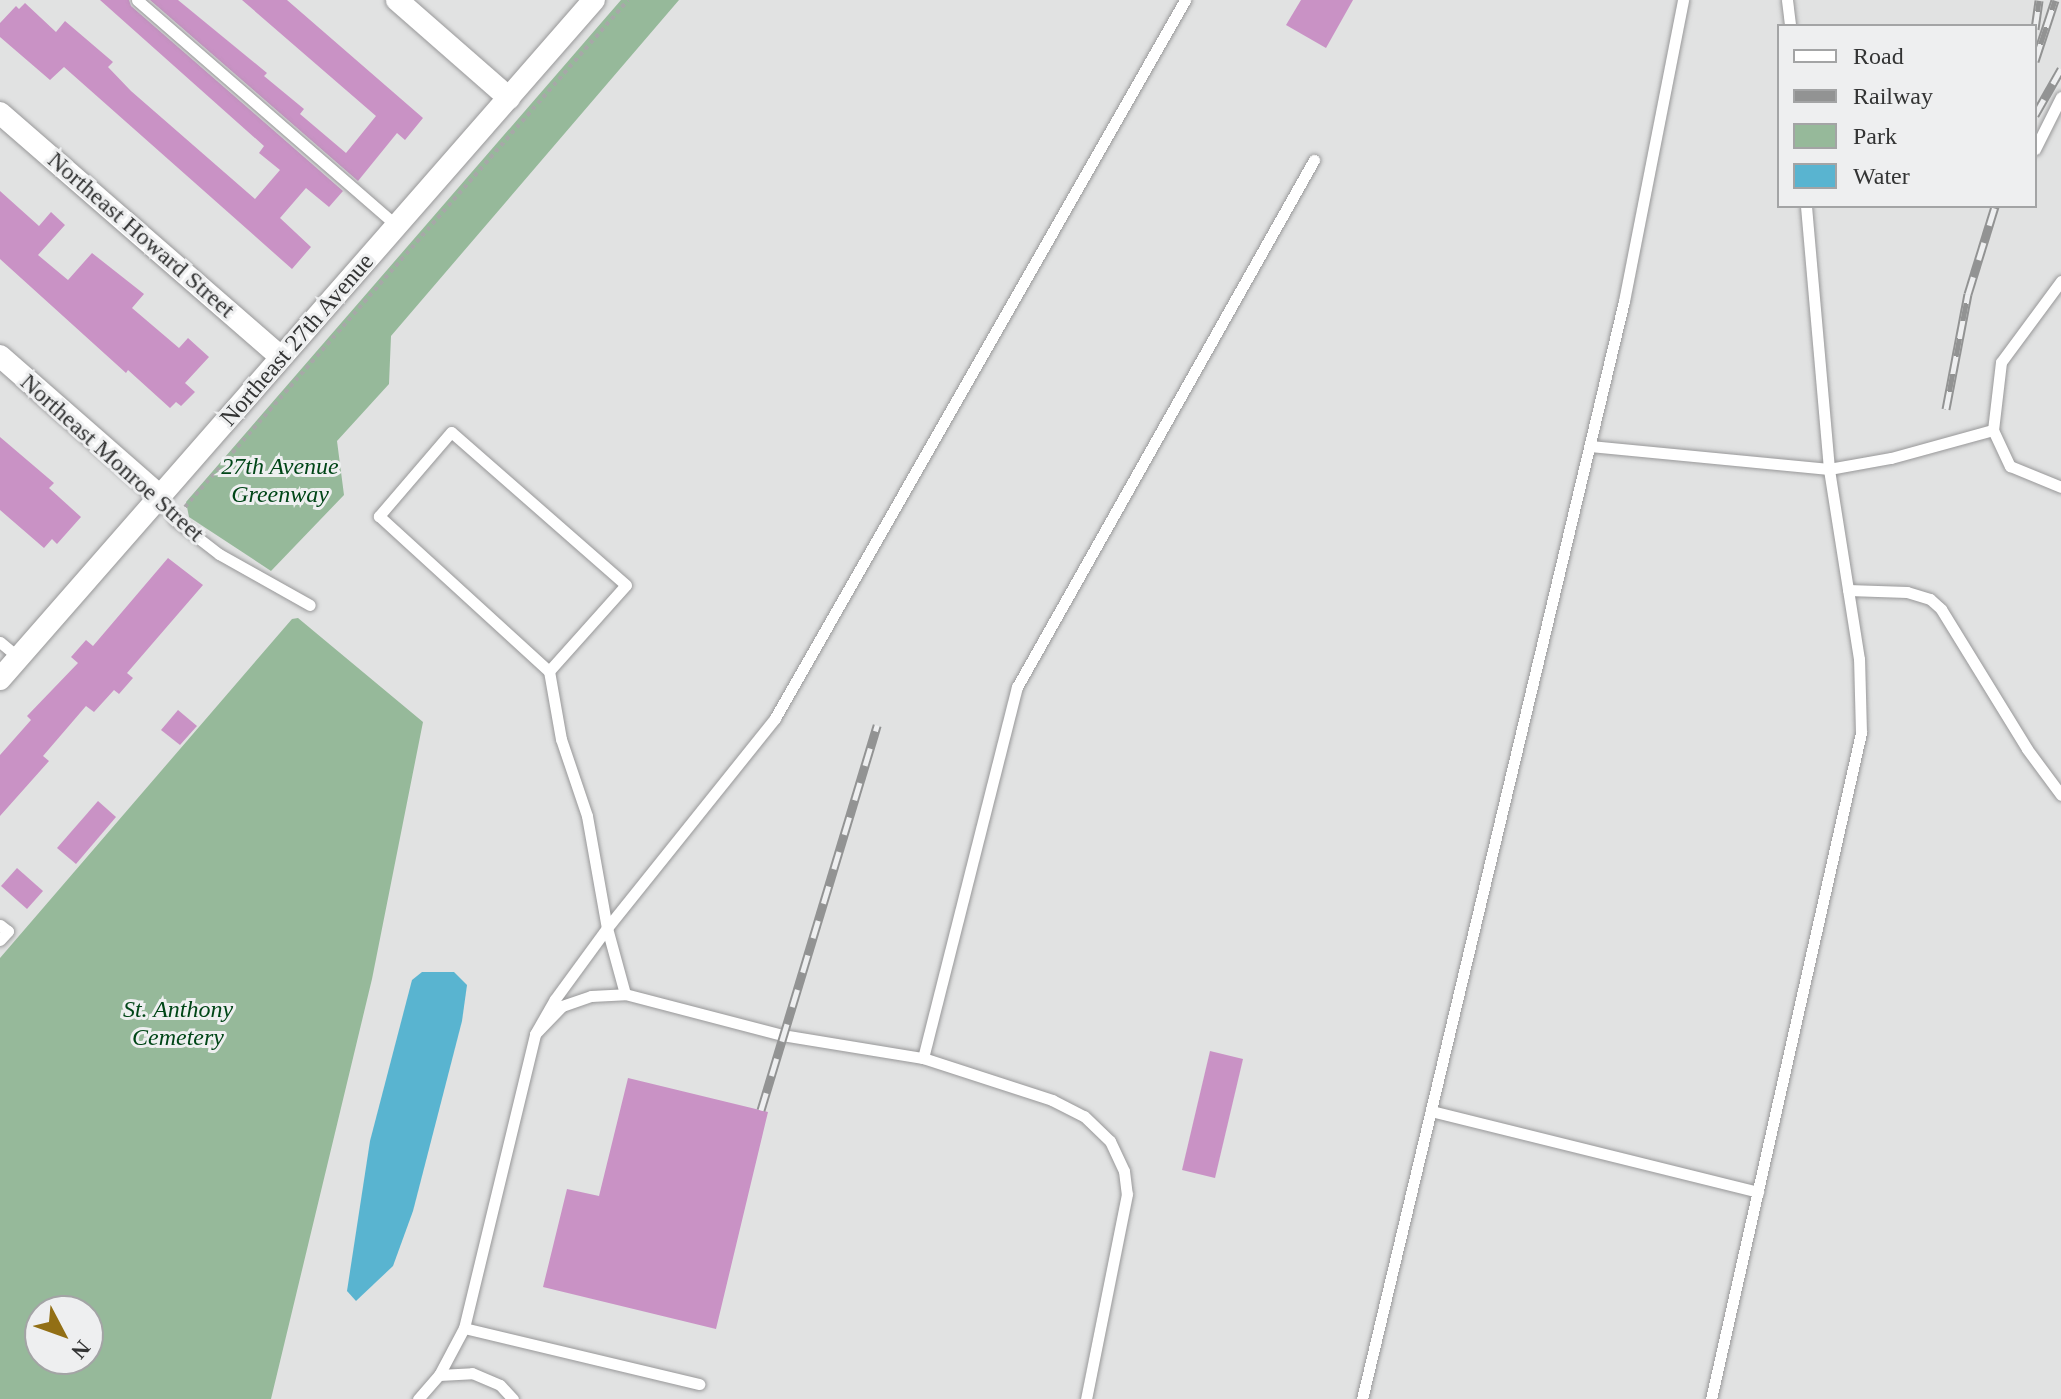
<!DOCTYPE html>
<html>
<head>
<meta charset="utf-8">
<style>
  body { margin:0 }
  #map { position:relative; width:2061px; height:1399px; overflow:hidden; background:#e1e2e2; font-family:Georgia,serif }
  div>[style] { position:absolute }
  .green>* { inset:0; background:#96b99a }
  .water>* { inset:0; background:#59b4d0 }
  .building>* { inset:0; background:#c992c5 }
  .path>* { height:4px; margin-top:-2px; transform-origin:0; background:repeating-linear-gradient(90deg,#a7a8a8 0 4px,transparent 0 8px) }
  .roads { filter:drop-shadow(0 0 2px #989899) drop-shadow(0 0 2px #989899) }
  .lane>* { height:11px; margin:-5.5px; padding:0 5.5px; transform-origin:5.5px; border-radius:5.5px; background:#fff }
  .street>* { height:22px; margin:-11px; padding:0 11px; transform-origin:11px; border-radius:11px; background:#fff }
  .rail>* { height:9px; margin-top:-4.5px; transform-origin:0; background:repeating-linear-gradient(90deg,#eeeff0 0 18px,#929393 0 36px); box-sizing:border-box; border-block:2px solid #929393 }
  span { translate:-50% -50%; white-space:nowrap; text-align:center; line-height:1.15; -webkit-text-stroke:6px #eeeff0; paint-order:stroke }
  .street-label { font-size:24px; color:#333434 }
  .park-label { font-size:24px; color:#004617; font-style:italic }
  .legend { position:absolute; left:1777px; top:24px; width:260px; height:184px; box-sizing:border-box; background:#eeeff0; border:2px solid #a3a4a5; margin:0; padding:10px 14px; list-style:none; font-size:24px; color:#333434 }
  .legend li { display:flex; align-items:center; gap:16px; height:40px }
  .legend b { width:40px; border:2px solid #a3a4a5 }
  .north { position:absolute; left:24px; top:1295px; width:80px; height:80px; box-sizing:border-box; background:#eeeff0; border:2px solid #a3a4a5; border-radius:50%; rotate:131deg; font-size:22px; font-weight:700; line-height:32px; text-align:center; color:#333434 }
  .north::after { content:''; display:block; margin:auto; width:28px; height:36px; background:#926f15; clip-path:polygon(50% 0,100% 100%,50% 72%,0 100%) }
</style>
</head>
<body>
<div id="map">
  <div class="green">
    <div style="clip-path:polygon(621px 0,679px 0,391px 336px,389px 384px,337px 441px,344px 495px,271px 571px,189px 517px,186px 502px)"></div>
    <div style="clip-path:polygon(evenodd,298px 618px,423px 722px,372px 979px,271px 1399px,0 1399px,0 958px,292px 619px,298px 618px,88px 1311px,88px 1359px,40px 1359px,40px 1311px,88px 1311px)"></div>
  </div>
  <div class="water">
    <div style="clip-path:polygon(422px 972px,454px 972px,467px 985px,462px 1021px,413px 1211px,393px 1266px,356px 1301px,347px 1291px,370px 1141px,412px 980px)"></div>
  </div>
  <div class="building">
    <div style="clip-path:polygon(100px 0,129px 0,131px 6px,343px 191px,329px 207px,306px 188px,280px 218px,311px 247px,292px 269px,64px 67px,50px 80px,0 37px,0 23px,16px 6px,19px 9px,25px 3px,56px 32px,65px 21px,113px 62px,108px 67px,131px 91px,255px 199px,280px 170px,259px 153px,264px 146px)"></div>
    <div style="clip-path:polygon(150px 0,178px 0,267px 73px,264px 76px,304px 109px,300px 114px,346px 153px,376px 116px,242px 0,287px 0,423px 118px,405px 140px,397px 133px,358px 181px)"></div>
    <div style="clip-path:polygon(1301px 0,1353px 0,1326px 48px,1286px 25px)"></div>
    <div style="clip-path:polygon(0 191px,39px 226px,51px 212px,65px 225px,38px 255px,68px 280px,92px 253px,144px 294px,132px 308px,179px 348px,188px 338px,209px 357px,185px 383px,195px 392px,181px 406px,176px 402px,170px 408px,128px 370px,126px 373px,0 259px)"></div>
    <div style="clip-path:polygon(0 437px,54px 483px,49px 488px,81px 517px,57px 544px,52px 539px,44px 548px,0 510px)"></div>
    <div style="clip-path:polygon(168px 558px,203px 585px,127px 673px,133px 678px,119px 694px,114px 690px,94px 712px,86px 706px,43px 756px,49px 761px,0 816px,0 755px,31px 720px,27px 716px,78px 663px,71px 657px,86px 640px,93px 646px)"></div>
    <div style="clip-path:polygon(178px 710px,197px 726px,180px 745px,161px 730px)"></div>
    <div style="clip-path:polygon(98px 801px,116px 817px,76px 864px,57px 848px)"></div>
    <div style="clip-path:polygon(17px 868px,43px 891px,27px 909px,1px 886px)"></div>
    <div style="clip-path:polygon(1210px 1051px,1243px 1059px,1215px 1178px,1182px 1170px)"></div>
    <div style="clip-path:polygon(628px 1078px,768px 1112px,716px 1329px,543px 1287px,567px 1189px,599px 1196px)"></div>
  </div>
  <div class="path">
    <div style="left:185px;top:507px;width:673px;rotate:-48.85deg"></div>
  </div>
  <div class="roads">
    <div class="lane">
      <div style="left:137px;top:0;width:344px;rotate:41deg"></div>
      <div style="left:1787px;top:0;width:26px;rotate:83deg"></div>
      <div style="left:2035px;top:149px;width:58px;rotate:-63.4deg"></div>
      <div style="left:2061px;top:281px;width:101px;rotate:126.5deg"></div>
      <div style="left:2001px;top:362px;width:68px;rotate:96.7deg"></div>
      <div style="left:1993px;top:430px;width:40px;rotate:65deg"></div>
      <div style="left:2010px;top:466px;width:55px;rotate:22.4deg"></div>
      <div style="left:1590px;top:446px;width:240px;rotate:5.5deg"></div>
      <div style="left:1829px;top:469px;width:63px;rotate:-10.1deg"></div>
      <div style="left:1891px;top:458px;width:106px;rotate:-15.4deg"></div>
      <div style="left:160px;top:496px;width:28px;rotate:58deg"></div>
      <div style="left:175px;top:520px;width:56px;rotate:37.7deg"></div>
      <div style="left:219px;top:554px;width:104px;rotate:29.3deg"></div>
      <div style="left:1848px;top:590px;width:59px;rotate:1.9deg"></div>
      <div style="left:1907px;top:592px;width:24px;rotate:17deg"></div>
      <div style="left:1930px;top:599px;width:15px;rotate:42deg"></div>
      <div style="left:1941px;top:609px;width:164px;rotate:58.4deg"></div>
      <div style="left:2027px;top:749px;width:57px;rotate:53.5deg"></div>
      <div style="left:0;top:642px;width:25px;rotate:40deg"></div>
      <div style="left:549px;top:671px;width:115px;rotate:-48.2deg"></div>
      <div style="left:626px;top:585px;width:232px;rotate:-138.8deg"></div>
      <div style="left:451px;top:432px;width:111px;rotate:130.6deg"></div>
      <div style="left:379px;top:516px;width:230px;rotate:42.4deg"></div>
      <div style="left:549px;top:671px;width:69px;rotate:80deg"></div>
      <div style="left:561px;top:739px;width:81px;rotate:71.3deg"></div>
      <div style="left:587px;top:816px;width:114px;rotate:79.9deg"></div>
      <div style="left:607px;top:928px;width:68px;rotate:74.7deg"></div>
      <div style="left:625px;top:994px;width:162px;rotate:14.6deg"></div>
      <div style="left:782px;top:1035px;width:143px;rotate:9.3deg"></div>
      <div style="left:923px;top:1058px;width:136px;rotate:18deg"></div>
      <div style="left:1052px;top:1100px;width:36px;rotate:27deg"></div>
      <div style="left:1084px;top:1116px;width:36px;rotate:44deg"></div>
      <div style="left:1110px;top:1141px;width:33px;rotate:65deg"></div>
      <div style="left:1124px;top:1171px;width:23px;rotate:83deg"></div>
      <div style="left:1127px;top:1194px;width:209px;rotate:101.3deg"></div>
      <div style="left:0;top:925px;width:10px;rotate:37deg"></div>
      <div style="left:8px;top:931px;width:12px;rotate:132deg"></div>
      <div style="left:535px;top:1034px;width:40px;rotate:-60.3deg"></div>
      <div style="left:555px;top:999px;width:88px;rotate:-53.8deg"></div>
      <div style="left:607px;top:928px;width:269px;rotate:-51.3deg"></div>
      <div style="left:775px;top:718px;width:827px;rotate:-60.27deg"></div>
      <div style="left:923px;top:1058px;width:383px;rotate:-75.8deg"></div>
      <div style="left:1017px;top:687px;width:605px;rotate:-60.6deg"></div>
      <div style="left:1431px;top:1111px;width:337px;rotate:13.9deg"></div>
      <div style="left:464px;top:1328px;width:242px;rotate:13.4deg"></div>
      <div style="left:439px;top:1375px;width:53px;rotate:-62deg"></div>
      <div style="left:464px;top:1328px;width:302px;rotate:-76.4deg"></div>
      <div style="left:535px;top:1034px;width:39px;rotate:-46deg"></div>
      <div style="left:562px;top:1006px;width:31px;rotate:-19deg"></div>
      <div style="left:591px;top:996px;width:34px;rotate:-3deg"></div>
      <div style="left:418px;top:1399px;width:32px;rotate:-49deg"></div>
      <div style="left:439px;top:1375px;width:33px;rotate:-3deg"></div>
      <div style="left:472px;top:1373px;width:30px;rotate:23deg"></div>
      <div style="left:500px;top:1385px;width:19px;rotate:47deg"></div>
      <div style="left:1362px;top:1399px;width:1129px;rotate:-76.58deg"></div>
      <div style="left:1624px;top:301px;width:307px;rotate:-78.9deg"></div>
      <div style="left:1711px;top:1399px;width:683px;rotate:-77.31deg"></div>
      <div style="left:1861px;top:733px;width:74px;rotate:-91.5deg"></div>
      <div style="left:1859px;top:659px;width:192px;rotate:-99deg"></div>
      <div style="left:1829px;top:469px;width:264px;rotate:-95deg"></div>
    </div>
    <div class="street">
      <div style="left:397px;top:0;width:149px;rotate:41.2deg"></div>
      <div style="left:0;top:113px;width:372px;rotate:41deg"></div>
      <div style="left:0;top:356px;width:213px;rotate:41.2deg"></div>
      <div style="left:0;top:679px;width:902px;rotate:-48.82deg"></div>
    </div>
  </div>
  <div class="rail">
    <div style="left:2035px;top:29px;width:29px;rotate:-82deg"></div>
    <div style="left:2035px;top:61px;width:64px;rotate:-71.8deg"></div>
    <div style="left:2035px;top:115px;width:53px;rotate:-60.5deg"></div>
    <div style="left:1946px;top:409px;width:117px;rotate:-79.2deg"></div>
    <div style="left:1968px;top:294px;width:92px;rotate:-72.9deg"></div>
    <div style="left:761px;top:1110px;width:402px;rotate:-73.2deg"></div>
  </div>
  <div class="street-label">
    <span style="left:141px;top:235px;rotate:41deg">Northeast Howard Street</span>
    <span style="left:297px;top:340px;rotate:-49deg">Northeast 27th Avenue</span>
    <span style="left:112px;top:458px;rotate:42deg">Northeast Monroe Street</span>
  </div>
  <div class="park-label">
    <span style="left:280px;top:481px">27th Avenue<br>Greenway</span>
    <span style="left:178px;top:1024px">St. Anthony<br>Cemetery</span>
  </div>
  <ul class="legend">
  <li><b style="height:10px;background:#fff"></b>Road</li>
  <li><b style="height:10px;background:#929393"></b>Railway</li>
  <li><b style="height:22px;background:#96b99a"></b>Park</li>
  <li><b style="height:22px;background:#59b4d0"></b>Water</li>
  </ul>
  <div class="north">N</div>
</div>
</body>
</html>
